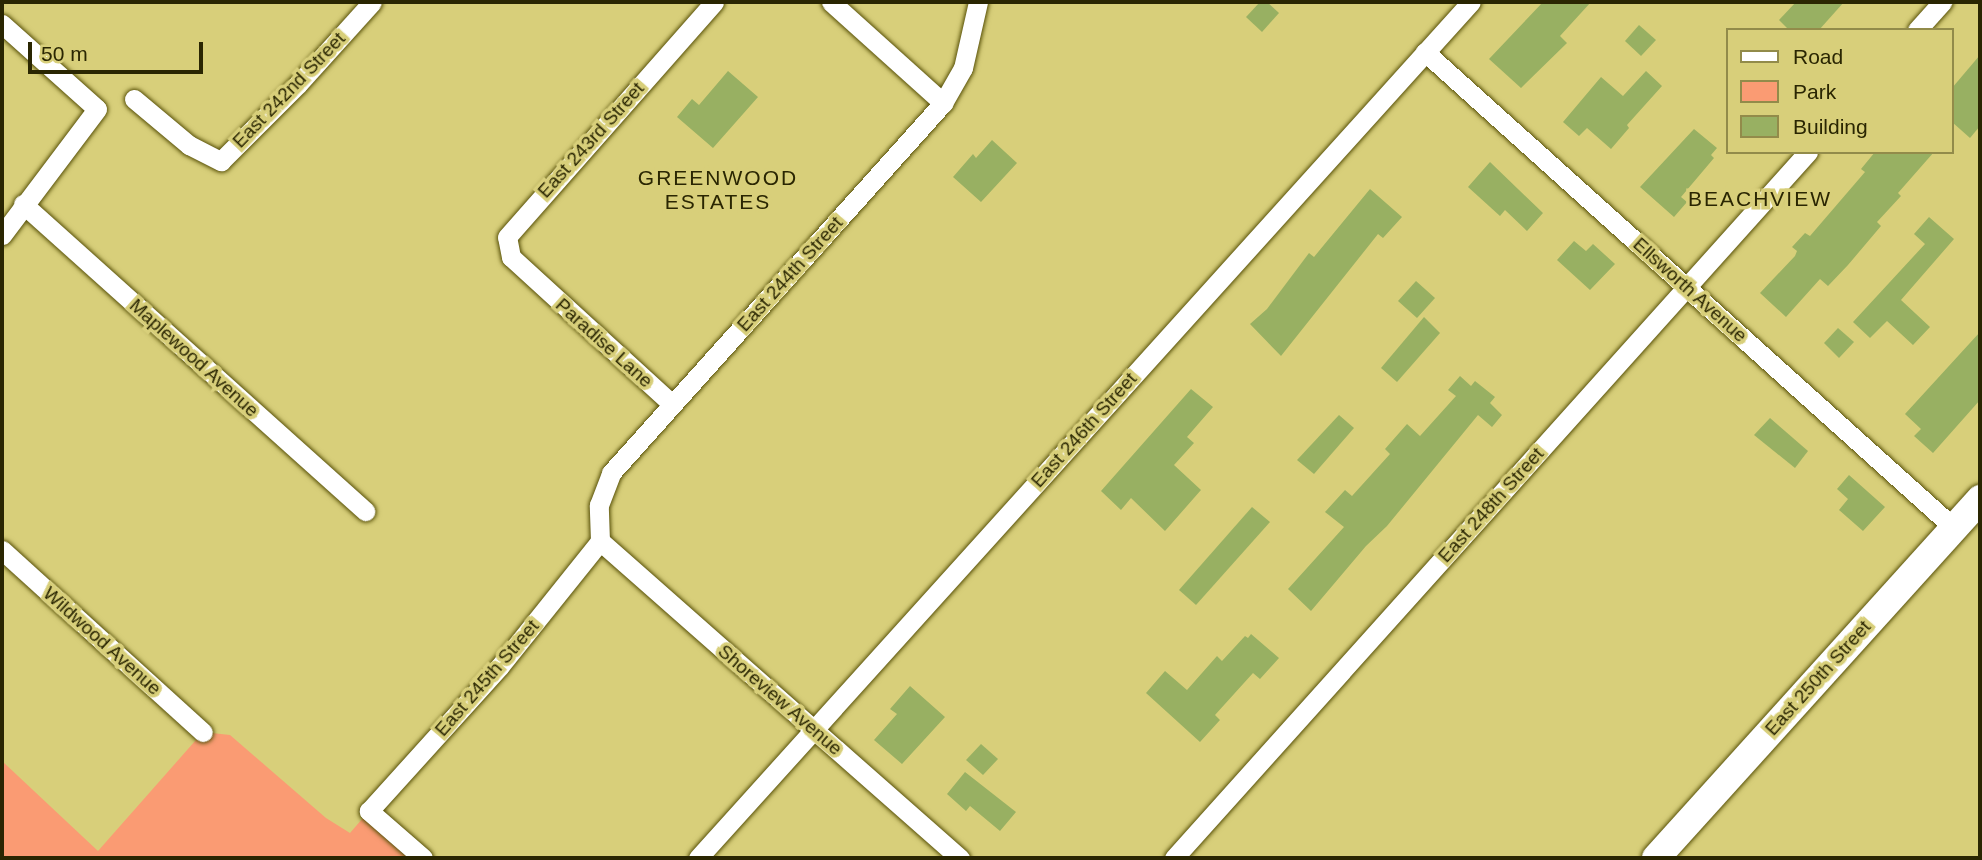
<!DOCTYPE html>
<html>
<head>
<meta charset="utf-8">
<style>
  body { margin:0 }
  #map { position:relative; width:1982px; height:860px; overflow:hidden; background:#d8cf7a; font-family:Helvetica,sans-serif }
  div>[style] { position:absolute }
  .green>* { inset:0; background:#fa9b73 }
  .building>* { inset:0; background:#98b062 }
  .roads { filter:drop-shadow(0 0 2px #585109) drop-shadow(0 0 2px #585109) }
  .street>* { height:19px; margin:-9.5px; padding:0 9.5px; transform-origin:9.5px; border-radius:9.5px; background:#fff }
  .secondary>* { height:28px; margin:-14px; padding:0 14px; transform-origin:14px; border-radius:14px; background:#fff }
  span { translate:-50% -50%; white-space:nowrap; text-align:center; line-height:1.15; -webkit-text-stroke:7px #d8cf7a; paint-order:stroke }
  .street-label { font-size:19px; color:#2a2602 }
  .neighbourhood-label { font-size:21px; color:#2a2602; letter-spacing:2px }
  .frame { position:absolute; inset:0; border:4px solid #2a2602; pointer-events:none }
  .legend { position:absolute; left:1726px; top:28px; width:228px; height:126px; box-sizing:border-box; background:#d8cf7a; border:2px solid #928b4a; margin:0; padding:9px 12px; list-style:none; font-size:21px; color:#2a2602 }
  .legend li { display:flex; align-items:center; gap:14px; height:35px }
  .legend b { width:35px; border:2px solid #928b4a }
  .scale { position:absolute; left:28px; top:42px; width:175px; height:32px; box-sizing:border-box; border:4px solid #2a2602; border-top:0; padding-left:9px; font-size:21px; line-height:24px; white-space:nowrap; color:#2a2602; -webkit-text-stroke:5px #d8cf7a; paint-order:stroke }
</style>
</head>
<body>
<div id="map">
  <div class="green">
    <div style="clip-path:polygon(203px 732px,230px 735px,326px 818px,350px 833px,369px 811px,423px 858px,2px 858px,2px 761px,98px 851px)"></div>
  </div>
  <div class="building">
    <div style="clip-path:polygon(1260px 2px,1267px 2px,1279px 13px,1262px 32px,1246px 17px)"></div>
    <div style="clip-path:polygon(1543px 2px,1591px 2px,1560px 36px,1567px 43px,1521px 88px,1489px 59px)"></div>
    <div style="clip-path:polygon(1796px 2px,1844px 2px,1819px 30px,1789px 30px,1779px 20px)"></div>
    <div style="clip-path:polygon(1639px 25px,1656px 40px,1641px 56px,1625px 41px)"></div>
    <div style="clip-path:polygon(1980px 55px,1980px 126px,1970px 138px,1952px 122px,1952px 88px)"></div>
    <div style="clip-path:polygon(728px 71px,758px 97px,713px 148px,677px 117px,692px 99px,699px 105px)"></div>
    <div style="clip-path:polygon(1646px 71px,1662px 86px,1627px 125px,1629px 128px,1611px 149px,1587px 128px,1579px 136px,1563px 122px,1601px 77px,1623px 96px)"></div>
    <div style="clip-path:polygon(1694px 129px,1717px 148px,1711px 155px,1714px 158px,1681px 197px,1687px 202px,1674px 217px,1640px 187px)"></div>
    <div style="clip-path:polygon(992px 140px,1017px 163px,981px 202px,953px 177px,973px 154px,976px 158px)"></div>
    <div style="clip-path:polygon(1875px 152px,1934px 152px,1898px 193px,1901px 196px,1877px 222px,1881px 226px,1848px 265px,1828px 286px,1820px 279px,1786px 317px,1760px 293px,1795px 256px,1797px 251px,1792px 247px,1805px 233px,1810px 236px,1865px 172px,1861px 169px)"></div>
    <div style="clip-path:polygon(1490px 162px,1543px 213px,1527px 231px,1505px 210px,1500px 216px,1468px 187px)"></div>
    <div style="clip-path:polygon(1370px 189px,1402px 217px,1383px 238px,1378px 234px,1281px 356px,1250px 324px,1267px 309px,1309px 253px,1314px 257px)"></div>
    <div style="clip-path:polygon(1929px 217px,1954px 239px,1901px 300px,1930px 327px,1913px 345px,1887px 321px,1870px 338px,1853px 322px,1925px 244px,1914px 234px)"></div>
    <div style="clip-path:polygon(1574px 241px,1586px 251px,1593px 244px,1615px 264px,1590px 290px,1557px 260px)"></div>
    <div style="clip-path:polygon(1416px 281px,1435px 298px,1417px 318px,1398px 301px)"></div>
    <div style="clip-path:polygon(1424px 317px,1440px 333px,1397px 382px,1381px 368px)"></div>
    <div style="clip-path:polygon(1838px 328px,1854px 342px,1839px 358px,1824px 343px)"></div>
    <div style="clip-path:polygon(1980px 332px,1980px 400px,1933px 453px,1914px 436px,1921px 429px,1905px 414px)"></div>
    <div style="clip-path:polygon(1460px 376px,1471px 386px,1475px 381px,1495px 397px,1490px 403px,1502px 415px,1492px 427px,1478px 415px,1387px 526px,1366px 546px,1311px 611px,1288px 589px,1344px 527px,1325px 512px,1345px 490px,1352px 496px,1390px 454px,1385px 449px,1407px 424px,1420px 436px,1456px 396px,1448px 390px)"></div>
    <div style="clip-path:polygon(1191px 389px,1213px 407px,1187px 437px,1194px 443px,1174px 465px,1201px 490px,1165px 531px,1131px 498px,1121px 510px,1101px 491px)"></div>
    <div style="clip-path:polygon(1339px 415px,1354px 428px,1314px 474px,1297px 460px)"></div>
    <div style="clip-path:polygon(1770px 418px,1808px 451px,1795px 468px,1754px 435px)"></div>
    <div style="clip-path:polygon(1849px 475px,1885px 507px,1863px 531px,1839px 510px,1848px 499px,1837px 489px)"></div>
    <div style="clip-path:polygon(1252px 507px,1270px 522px,1196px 605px,1179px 590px)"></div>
    <div style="clip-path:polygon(1251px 634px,1279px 658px,1260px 679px,1253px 673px,1215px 715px,1220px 720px,1200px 742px,1146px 693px,1165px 671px,1187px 690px,1217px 656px,1222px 661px,1245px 636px,1248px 638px)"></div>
    <div style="clip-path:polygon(910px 686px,945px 717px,902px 764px,874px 740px,897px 714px,890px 709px)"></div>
    <div style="clip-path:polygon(981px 744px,998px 759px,983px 775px,966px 760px)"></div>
    <div style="clip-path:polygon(965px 772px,1016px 812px,1000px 831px,970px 806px,966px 811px,947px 794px)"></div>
  </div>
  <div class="roads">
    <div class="street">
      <div style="left:831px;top:2px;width:151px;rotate:42deg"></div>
      <div style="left:2px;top:24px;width:127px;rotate:41.8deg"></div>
      <div style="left:97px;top:109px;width:158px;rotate:127deg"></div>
      <div style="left:1917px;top:30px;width:38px;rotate:-48deg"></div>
      <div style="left:1425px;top:52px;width:712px;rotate:41.98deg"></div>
      <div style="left:134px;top:99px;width:72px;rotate:39.9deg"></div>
      <div style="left:189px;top:145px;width:36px;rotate:27deg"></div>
      <div style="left:221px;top:161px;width:109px;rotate:-45deg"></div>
      <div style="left:298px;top:84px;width:110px;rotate:-47.9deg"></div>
      <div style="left:23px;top:204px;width:460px;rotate:41.9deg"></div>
      <div style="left:672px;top:404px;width:218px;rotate:-137.6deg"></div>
      <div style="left:511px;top:257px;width:20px;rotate:-101deg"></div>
      <div style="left:507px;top:237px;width:313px;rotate:-48.6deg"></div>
      <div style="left:600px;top:541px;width:36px;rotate:-92deg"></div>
      <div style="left:599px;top:505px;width:34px;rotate:-69deg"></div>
      <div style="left:611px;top:473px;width:497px;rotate:-48.1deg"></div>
      <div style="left:943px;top:103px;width:40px;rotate:-60.3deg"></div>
      <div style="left:963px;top:68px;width:68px;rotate:-77.2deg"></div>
      <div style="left:600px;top:541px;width:480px;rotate:41.4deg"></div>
      <div style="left:2px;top:550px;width:271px;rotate:42.2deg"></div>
      <div style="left:423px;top:858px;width:72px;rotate:-139deg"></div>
      <div style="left:369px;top:811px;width:195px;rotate:-47.9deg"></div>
      <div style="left:500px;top:666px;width:160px;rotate:-51.3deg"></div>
      <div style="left:698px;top:858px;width:1153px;rotate:-47.92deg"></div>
      <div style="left:1174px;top:858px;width:949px;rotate:-48.08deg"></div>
    </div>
    <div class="secondary">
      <div style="left:1656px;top:858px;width:484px;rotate:-47.9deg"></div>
    </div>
  </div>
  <div class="street-label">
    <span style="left:289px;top:90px;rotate:-46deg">East 242nd Street</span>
    <span style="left:591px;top:140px;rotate:-48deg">East 243rd Street</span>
    <span style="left:790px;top:274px;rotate:-48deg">East 244th Street</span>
    <span style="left:1690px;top:290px;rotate:42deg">Ellsworth Avenue</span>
    <span style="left:604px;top:343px;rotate:42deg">Paradise Lane</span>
    <span style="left:194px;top:358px;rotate:42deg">Maplewood Avenue</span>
    <span style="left:1084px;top:430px;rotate:-48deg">East 246th Street</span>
    <span style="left:1491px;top:505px;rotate:-48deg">East 248th Street</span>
    <span style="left:102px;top:641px;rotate:42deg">Wildwood Avenue</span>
    <span style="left:487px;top:678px;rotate:-49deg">East 245th Street</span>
    <span style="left:1818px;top:678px;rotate:-48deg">East 250th Street</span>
    <span style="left:780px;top:700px;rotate:41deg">Shoreview Avenue</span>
  </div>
  <div class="neighbourhood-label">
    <span style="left:718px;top:190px">GREENWOOD<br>ESTATES</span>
    <span style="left:1760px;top:199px">BEACHVIEW</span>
  </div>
  <div class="frame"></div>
  <ul class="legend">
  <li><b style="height:9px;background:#fff"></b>Road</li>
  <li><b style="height:19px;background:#fa9b73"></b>Park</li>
  <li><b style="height:19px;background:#98b062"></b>Building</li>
  </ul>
  <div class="scale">50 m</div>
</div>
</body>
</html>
